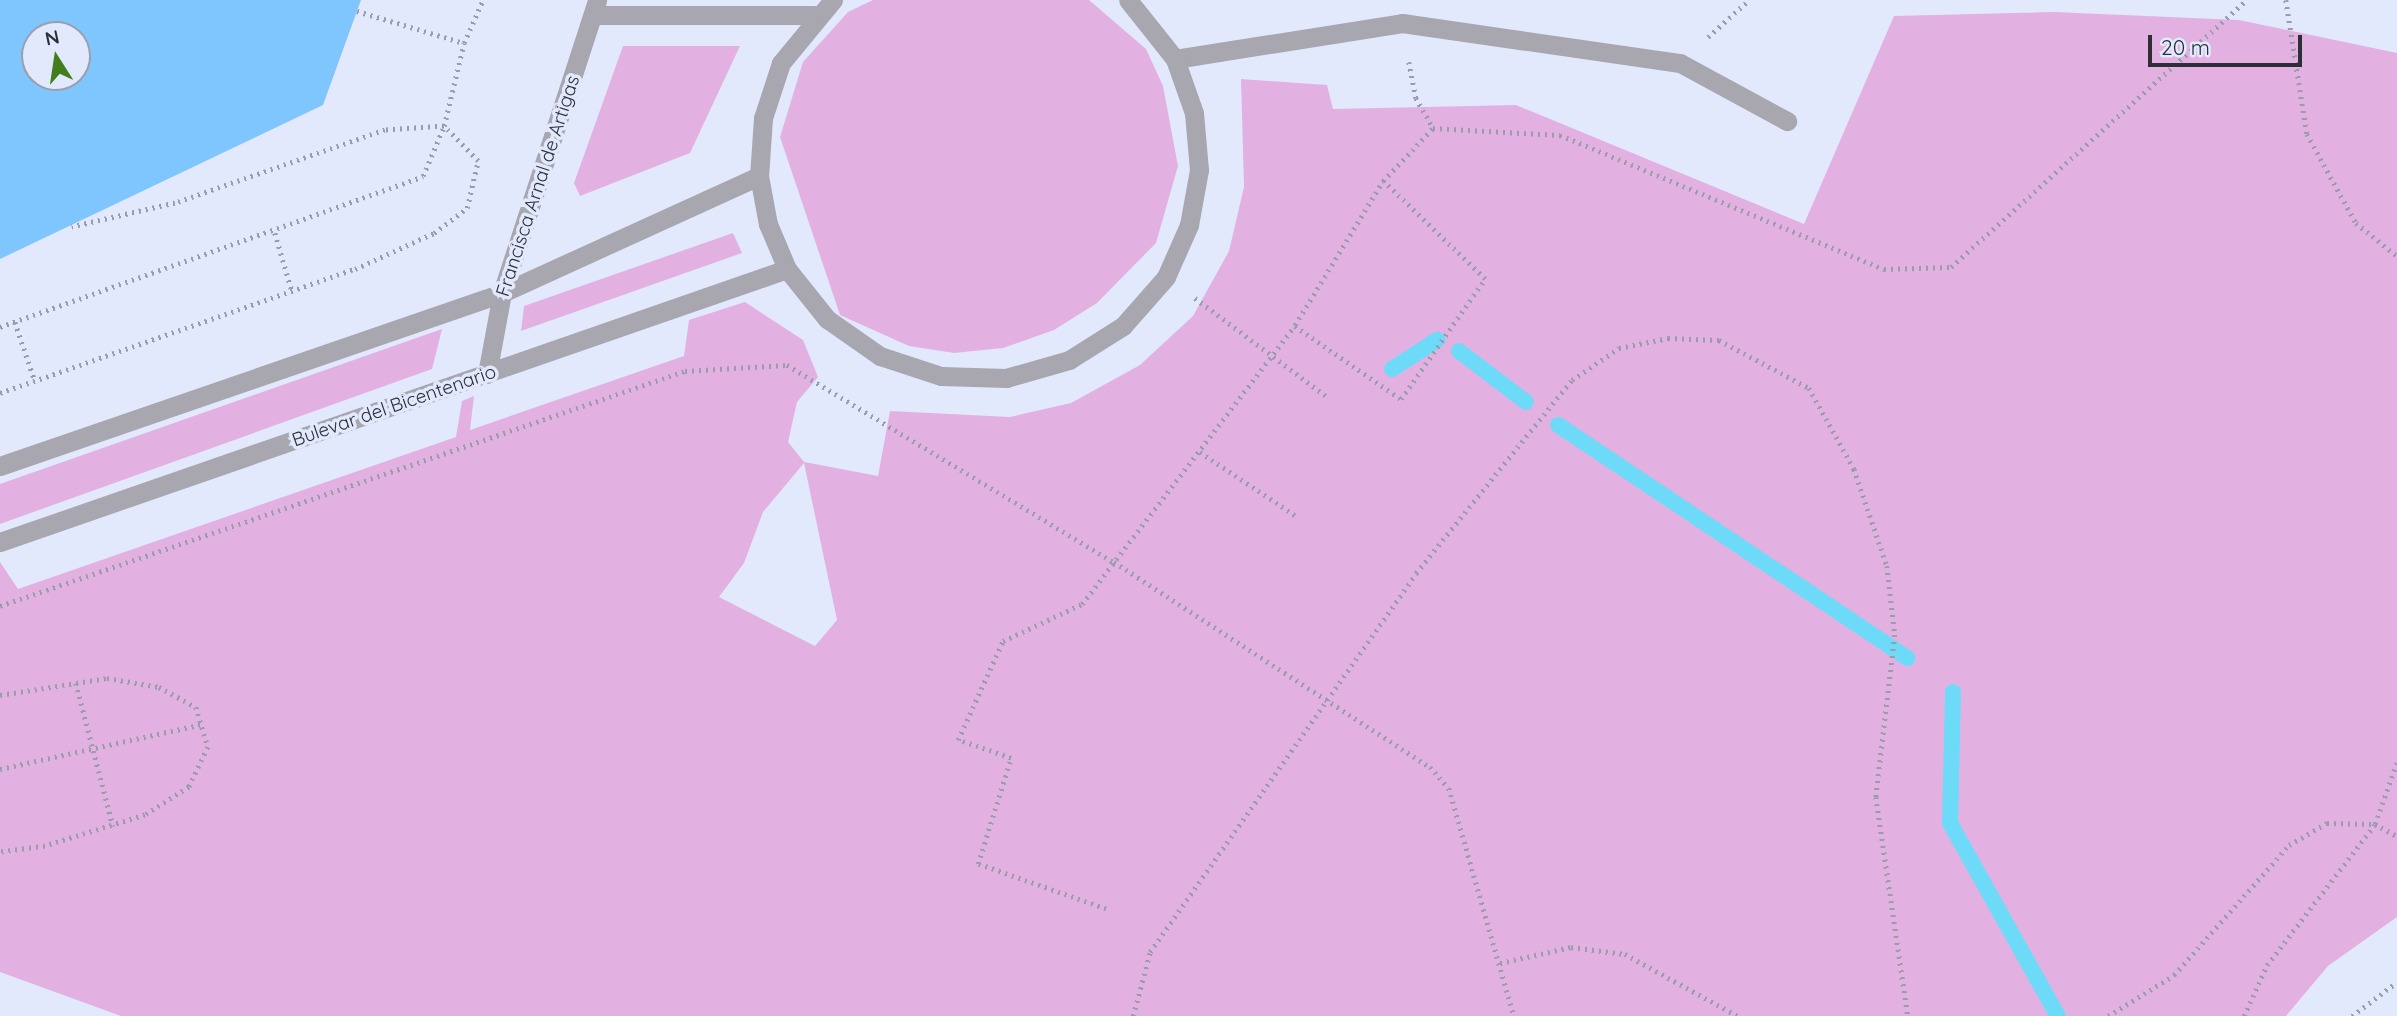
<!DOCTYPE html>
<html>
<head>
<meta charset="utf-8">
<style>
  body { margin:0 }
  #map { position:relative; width:2397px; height:1016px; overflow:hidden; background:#e3e9fd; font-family:Quicksand,sans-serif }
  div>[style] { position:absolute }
  .green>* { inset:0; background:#e2b1e2 }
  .stream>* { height:16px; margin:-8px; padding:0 8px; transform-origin:8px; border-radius:8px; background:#6ddbf8 }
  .building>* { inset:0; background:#7fc5fe }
  .path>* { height:4.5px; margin-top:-2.25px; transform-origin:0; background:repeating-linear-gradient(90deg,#989cab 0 2px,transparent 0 7px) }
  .service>* { height:19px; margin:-9.5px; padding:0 9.5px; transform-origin:9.5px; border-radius:9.5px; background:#a8a6ae }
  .minor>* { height:19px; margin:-9.5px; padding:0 9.5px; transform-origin:9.5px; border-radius:9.5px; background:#a8a6ae }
  .tertiary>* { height:19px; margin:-9.5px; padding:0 9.5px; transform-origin:9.5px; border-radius:9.5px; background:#a8a6ae }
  span { translate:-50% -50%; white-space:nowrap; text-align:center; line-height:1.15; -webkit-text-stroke:7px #e3e9fd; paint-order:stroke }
  .street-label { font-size:19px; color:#2c2f36 }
  .north { position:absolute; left:21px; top:21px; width:70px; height:70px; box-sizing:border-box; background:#e3e9fd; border:2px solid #9a9fad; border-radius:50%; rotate:348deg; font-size:19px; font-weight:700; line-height:28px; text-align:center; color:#2c2f36 }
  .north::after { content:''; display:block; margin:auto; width:24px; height:32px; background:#427e19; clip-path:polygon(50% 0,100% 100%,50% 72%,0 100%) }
  .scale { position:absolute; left:2148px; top:35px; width:154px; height:32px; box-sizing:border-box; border:4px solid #2c2f36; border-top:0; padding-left:9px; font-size:21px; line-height:24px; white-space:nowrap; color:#2c2f36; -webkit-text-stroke:5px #e3e9fd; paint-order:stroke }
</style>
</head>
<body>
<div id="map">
  <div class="green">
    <div style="clip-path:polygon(873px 0,1089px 0,1146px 49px,1163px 86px,1178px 166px,1156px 243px,1097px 303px,1054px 330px,1003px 348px,954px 353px,909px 346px,840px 315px,780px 137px,803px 62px,848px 12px)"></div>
    <div style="clip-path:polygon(evenodd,2054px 12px,2239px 20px,2397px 53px,2397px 917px,2328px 966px,2286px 1016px,121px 1016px,0 972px,0 562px,18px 589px,456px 437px,462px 401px,474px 396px,470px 430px,684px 356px,689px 320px,745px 302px,803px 340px,818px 377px,797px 402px,788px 442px,804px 462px,878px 476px,890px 411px,1010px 417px,1071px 403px,1140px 365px,1193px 316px,1229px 251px,1244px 187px,1241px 79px,1327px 85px,1333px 109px,1516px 105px,1804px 224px,1894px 16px,2054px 12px,804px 463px,837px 620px,815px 646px,719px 597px,744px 563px,763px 512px,804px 463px)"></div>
    <div style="clip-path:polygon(623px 46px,740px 46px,690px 153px,580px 196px,574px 183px)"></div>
    <div style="clip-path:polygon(733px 233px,742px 253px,521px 331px,524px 306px)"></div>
    <div style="clip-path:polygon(442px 329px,432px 369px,0 524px,0 484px)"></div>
  </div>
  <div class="stream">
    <div style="left:1459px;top:351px;width:84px;rotate:37.3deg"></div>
    <div style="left:1392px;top:369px;width:54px;rotate:-32.8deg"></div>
    <div style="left:1558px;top:425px;width:420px;rotate:33.7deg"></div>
    <div style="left:1953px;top:692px;width:131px;rotate:91.3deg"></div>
    <div style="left:1950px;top:823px;width:221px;rotate:60.8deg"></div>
  </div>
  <div class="building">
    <div style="clip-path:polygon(evenodd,0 0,361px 0,323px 105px,0 259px,0 0,35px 35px,77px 35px,77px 77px,35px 77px,35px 35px)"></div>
  </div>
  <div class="path">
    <div style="left:2286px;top:0;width:136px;rotate:81.1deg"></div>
    <div style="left:2307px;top:134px;width:102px;rotate:61.2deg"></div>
    <div style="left:2356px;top:223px;width:53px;rotate:38.8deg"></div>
    <div style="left:357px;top:11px;width:112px;rotate:16.7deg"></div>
    <div style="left:1708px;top:37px;width:55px;rotate:-42.1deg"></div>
    <div style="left:1409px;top:62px;width:37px;rotate:79deg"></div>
    <div style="left:1416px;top:98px;width:34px;rotate:60deg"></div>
    <div style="left:275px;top:233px;width:60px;rotate:73.7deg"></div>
    <div style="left:1195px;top:298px;width:164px;rotate:36.8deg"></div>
    <div style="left:15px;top:322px;width:62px;rotate:71.3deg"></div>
    <div style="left:1295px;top:326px;width:129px;rotate:34.6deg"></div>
    <div style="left:1401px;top:399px;width:146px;rotate:-55deg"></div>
    <div style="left:1485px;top:279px;width:141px;rotate:-136.1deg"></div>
    <div style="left:0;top:327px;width:449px;rotate:-19.6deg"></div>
    <div style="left:423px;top:176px;width:54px;rotate:-67.2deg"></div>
    <div style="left:444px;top:126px;width:59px;rotate:176.1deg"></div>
    <div style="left:385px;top:130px;width:222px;rotate:160.8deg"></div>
    <div style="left:175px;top:203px;width:106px;rotate:166.9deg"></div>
    <div style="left:0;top:393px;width:376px;rotate:-19.3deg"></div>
    <div style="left:355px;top:269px;width:87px;rotate:-24.5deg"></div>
    <div style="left:434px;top:233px;width:41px;rotate:-37.1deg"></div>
    <div style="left:467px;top:208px;width:48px;rotate:-76.8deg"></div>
    <div style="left:478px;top:161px;width:49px;rotate:-134.2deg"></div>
    <div style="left:444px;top:126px;width:85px;rotate:-76.5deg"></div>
    <div style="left:464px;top:43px;width:47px;rotate:-66.2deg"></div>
    <div style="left:1200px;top:452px;width:114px;rotate:33.6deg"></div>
    <div style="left:0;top:606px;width:724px;rotate:-18.94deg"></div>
    <div style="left:685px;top:371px;width:102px;rotate:-3.4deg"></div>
    <div style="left:787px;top:365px;width:382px;rotate:31.1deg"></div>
    <div style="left:1114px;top:562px;width:377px;rotate:33deg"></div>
    <div style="left:1430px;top:767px;width:28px;rotate:48deg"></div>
    <div style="left:1449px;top:788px;width:237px;rotate:74.1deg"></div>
    <div style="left:76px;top:683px;width:148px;rotate:75.5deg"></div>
    <div style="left:0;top:695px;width:108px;rotate:-9deg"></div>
    <div style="left:107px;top:678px;width:53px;rotate:9.8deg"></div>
    <div style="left:159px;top:687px;width:42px;rotate:28.4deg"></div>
    <div style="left:196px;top:707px;width:42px;rotate:73.3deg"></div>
    <div style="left:208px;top:747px;width:44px;rotate:115.4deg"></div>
    <div style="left:189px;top:787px;width:52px;rotate:147.5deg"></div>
    <div style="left:145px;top:815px;width:105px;rotate:162.8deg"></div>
    <div style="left:45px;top:846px;width:45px;rotate:172.4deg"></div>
    <div style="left:0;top:769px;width:208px;rotate:-12.5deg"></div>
    <div style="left:1106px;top:909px;width:136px;rotate:-160.6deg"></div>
    <div style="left:978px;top:864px;width:111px;rotate:-72.7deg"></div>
    <div style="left:1011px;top:758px;width:56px;rotate:-161.2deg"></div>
    <div style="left:958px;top:740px;width:109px;rotate:-65.6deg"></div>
    <div style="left:1003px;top:641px;width:87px;rotate:-25.1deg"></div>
    <div style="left:1082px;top:604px;width:351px;rotate:-52.6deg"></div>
    <div style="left:1295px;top:325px;width:169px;rotate:-58.6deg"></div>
    <div style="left:1383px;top:181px;width:73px;rotate:-46.7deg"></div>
    <div style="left:1433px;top:128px;width:127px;rotate:3.2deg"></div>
    <div style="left:1560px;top:135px;width:351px;rotate:22.5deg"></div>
    <div style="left:1884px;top:269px;width:67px;rotate:-1.7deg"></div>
    <div style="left:1951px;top:267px;width:398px;rotate:-42.1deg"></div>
    <div style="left:1500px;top:963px;width:73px;rotate:-12.7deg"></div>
    <div style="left:1571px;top:947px;width:54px;rotate:7.4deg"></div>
    <div style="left:1625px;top:954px;width:129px;rotate:28.8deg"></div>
    <div style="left:1133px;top:1016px;width:66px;rotate:-75.1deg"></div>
    <div style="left:1150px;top:952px;width:463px;rotate:-54.9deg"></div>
    <div style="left:1416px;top:573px;width:248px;rotate:-51.1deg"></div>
    <div style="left:1572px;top:380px;width:57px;rotate:-34.2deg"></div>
    <div style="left:1619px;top:348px;width:50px;rotate:-11.5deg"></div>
    <div style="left:1668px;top:338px;width:51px;rotate:2.2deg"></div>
    <div style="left:1719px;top:340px;width:102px;rotate:28.1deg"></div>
    <div style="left:1809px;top:388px;width:93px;rotate:60.9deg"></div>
    <div style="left:1854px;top:469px;width:102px;rotate:71.2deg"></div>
    <div style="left:1887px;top:566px;width:69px;rotate:83.4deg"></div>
    <div style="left:1895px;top:635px;width:163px;rotate:96.7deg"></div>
    <div style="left:1876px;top:797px;width:221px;rotate:81.7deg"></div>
    <div style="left:2108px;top:1016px;width:78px;rotate:-31.8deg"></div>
    <div style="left:2174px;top:975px;width:174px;rotate:-48.5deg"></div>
    <div style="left:2289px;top:845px;width:44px;rotate:-30.1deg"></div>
    <div style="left:2327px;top:823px;width:48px;rotate:1.2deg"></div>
    <div style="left:2375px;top:824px;width:25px;rotate:29deg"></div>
    <div style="left:2244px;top:1016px;width:56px;rotate:-65.7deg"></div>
    <div style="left:2267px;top:965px;width:178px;rotate:-52.5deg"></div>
    <div style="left:2375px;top:824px;width:66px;rotate:-70.5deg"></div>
    <div style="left:2352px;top:1016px;width:56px;rotate:-37.1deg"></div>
  </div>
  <div class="service">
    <div style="left:1175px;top:59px;width:230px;rotate:-9deg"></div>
    <div style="left:1402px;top:23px;width:281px;rotate:8.2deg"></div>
    <div style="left:1680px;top:63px;width:122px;rotate:28.5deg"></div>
  </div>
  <div class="minor">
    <div style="left:833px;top:0;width:82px;rotate:129.5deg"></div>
    <div style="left:781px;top:63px;width:58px;rotate:108.1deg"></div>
    <div style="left:763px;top:118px;width:58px;rotate:93.9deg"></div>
    <div style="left:759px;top:176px;width:49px;rotate:79.4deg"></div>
    <div style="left:768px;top:224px;width:49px;rotate:67.1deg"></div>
    <div style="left:787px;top:269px;width:64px;rotate:51.3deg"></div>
    <div style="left:827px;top:319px;width:65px;rotate:34.9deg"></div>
    <div style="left:880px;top:356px;width:64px;rotate:18.2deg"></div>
    <div style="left:941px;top:376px;width:65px;rotate:1.8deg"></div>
    <div style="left:1006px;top:378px;width:66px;rotate:-15.9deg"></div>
    <div style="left:1069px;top:360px;width:64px;rotate:-32.2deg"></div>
    <div style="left:1123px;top:326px;width:65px;rotate:-48.7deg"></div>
    <div style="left:1166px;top:277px;width:57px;rotate:-66.1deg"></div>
    <div style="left:1189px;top:225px;width:56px;rotate:-79.7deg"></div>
    <div style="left:1199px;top:170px;width:57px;rotate:-95deg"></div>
    <div style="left:1194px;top:113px;width:57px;rotate:-109.4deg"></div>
    <div style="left:1175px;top:59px;width:75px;rotate:-128.5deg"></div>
    <div style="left:593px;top:15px;width:221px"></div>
  </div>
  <div class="tertiary">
    <div style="left:487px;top:374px;width:82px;rotate:-79.5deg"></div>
    <div style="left:502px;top:293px;width:308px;rotate:-72deg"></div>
    <div style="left:0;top:466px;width:531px;rotate:-19.02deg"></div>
    <div style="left:502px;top:293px;width:282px;rotate:-24.5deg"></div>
    <div style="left:0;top:542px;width:833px;rotate:-19.13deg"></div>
  </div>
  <div class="street-label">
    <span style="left:538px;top:186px;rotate:-72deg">Francisca Arnal de Artigas</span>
    <span style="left:394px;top:406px;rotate:-19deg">Bulevar del Bicentenario</span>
  </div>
  <div class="north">N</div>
  <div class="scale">20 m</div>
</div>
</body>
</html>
